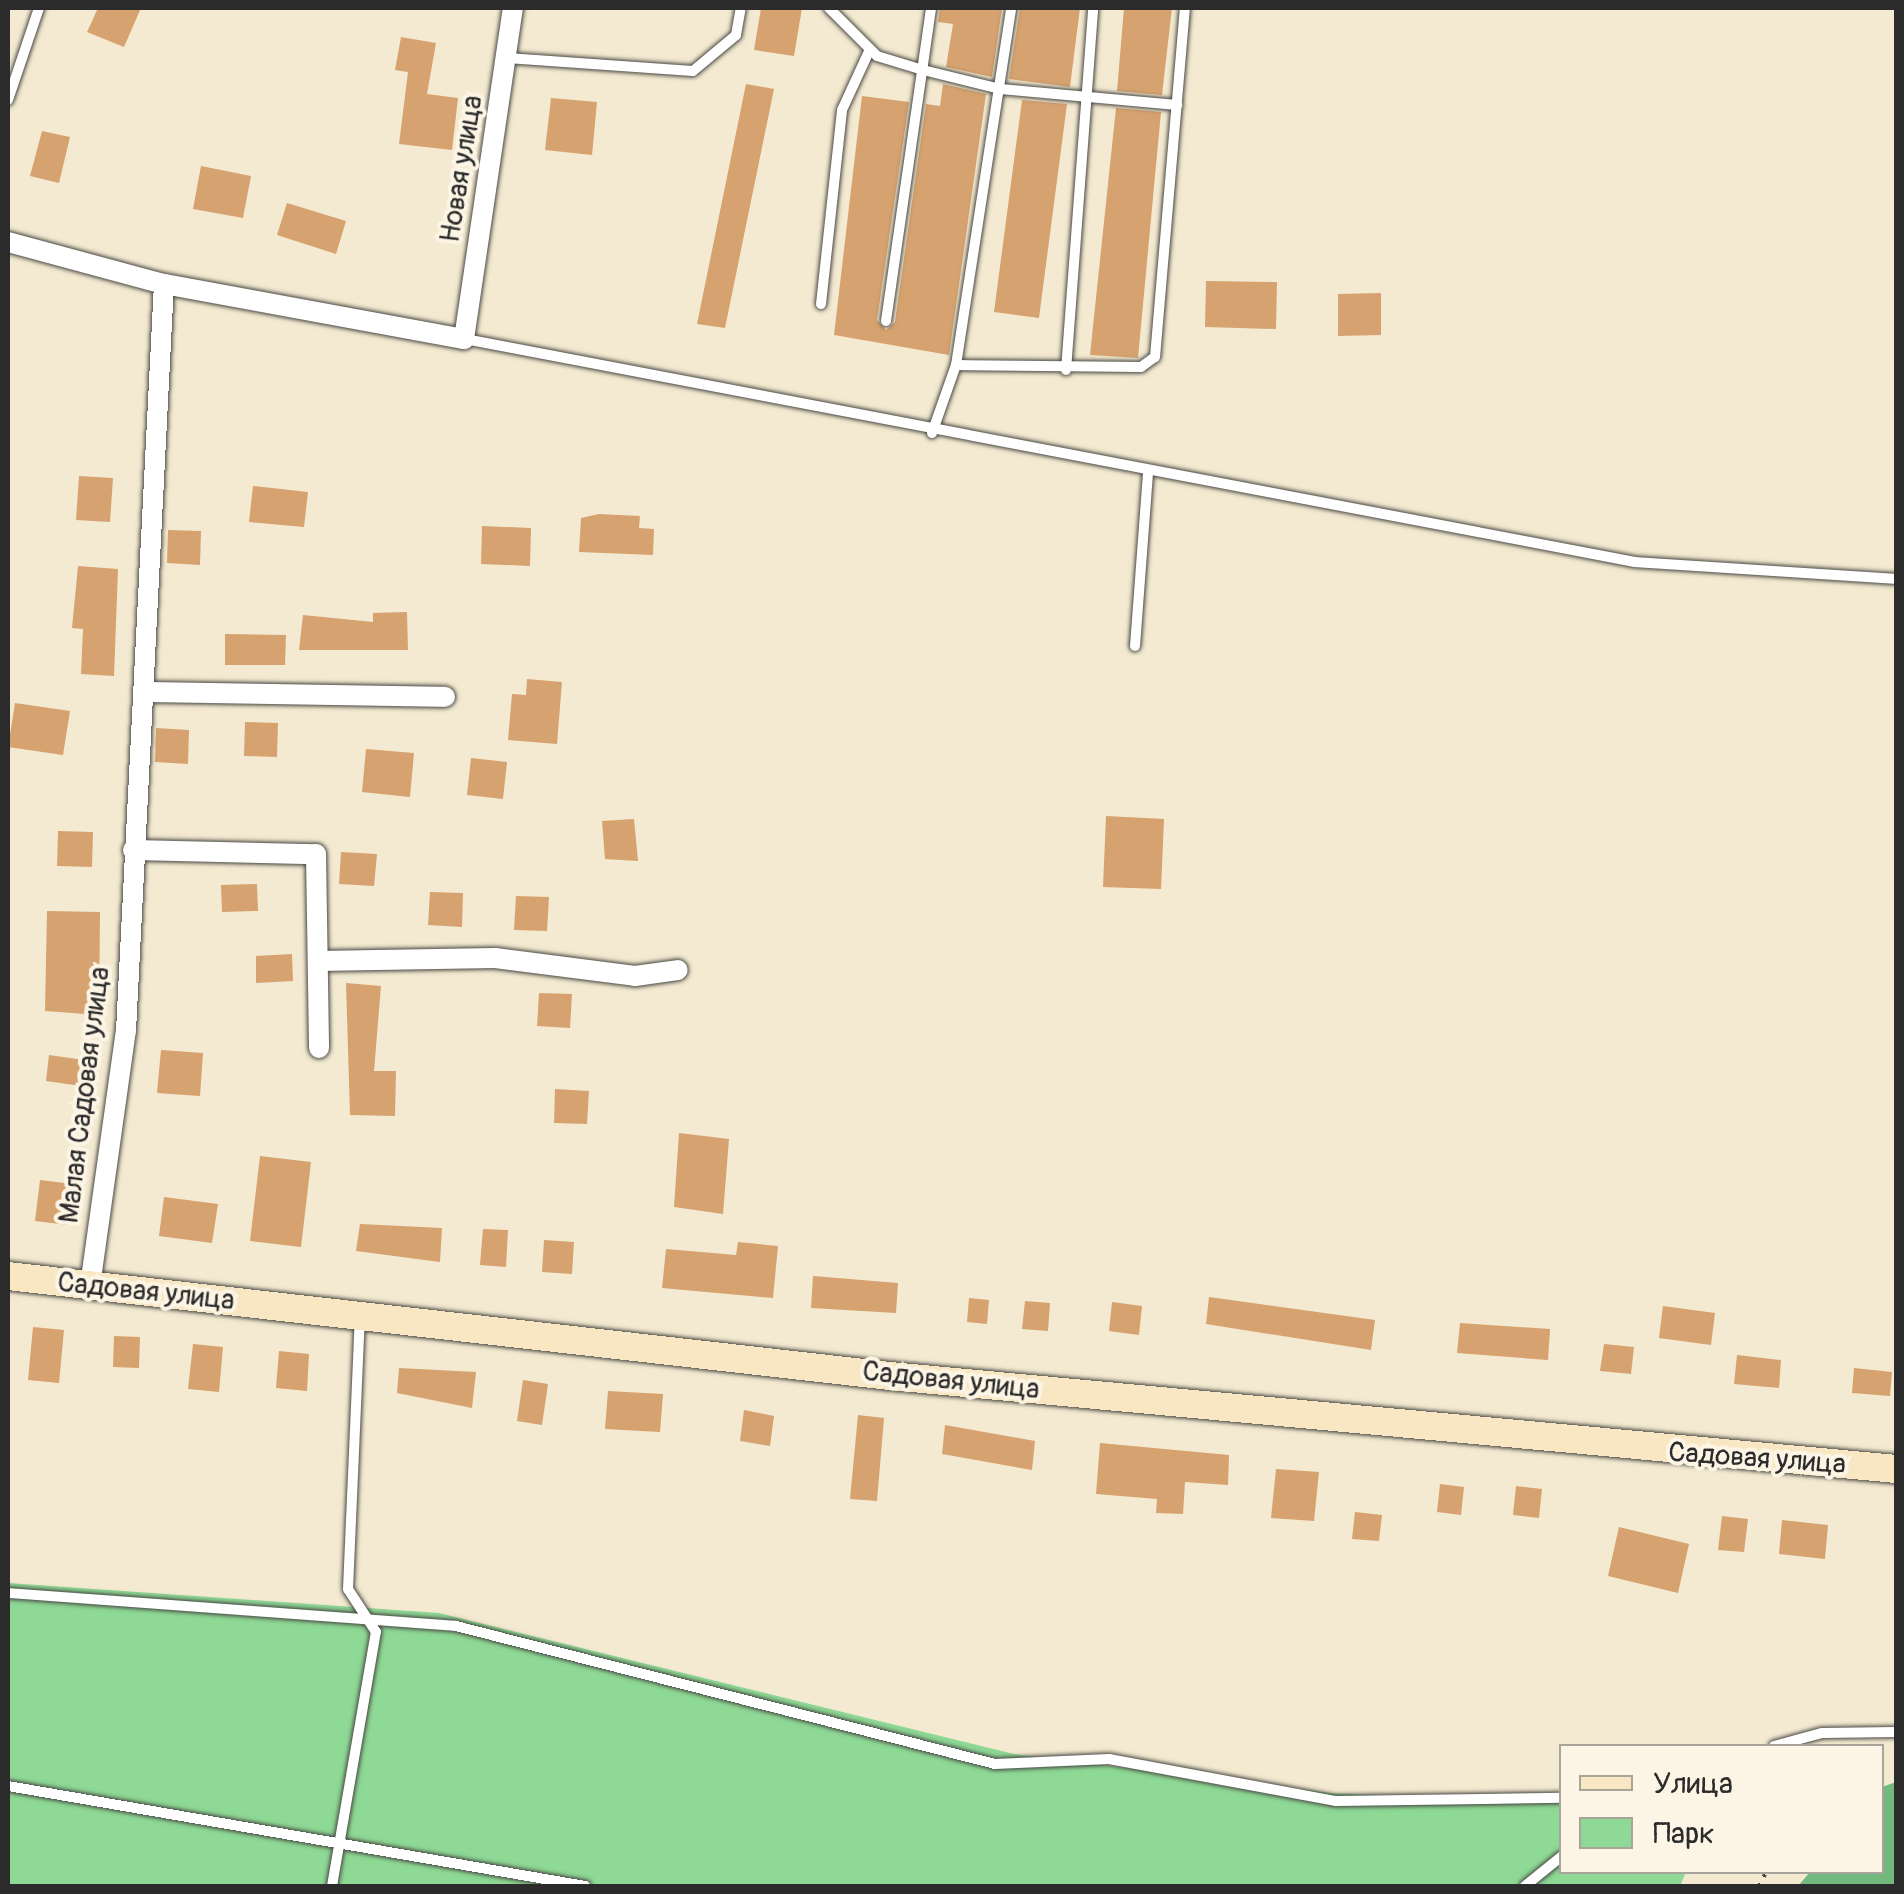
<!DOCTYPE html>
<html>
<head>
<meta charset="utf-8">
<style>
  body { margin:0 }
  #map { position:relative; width:1904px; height:1894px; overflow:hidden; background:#f4ead1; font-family:Pangolin,sans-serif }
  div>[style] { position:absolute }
  .green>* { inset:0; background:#8ed995 }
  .forest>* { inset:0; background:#72b97e }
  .building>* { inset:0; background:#d6a26f }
  .path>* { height:4px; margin-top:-2px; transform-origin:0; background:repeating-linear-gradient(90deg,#494844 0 2.5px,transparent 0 10.5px) }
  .roads { filter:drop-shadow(0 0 2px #494844) drop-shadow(0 0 2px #494844) }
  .lane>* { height:10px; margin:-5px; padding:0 5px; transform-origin:5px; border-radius:5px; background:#fff }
  .street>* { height:20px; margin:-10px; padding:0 10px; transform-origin:10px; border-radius:10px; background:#fff }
  .secondary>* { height:28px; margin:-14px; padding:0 14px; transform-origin:14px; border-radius:14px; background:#f9e7c3 }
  span { translate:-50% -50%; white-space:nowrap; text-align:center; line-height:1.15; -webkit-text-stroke:8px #fcf5e5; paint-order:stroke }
  .street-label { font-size:28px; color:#2b2b2b }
  .frame { position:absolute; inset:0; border:10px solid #2b2b2b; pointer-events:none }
  .legend { position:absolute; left:1559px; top:1744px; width:325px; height:130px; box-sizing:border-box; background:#fcf5e5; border:2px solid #a8a49b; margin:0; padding:12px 18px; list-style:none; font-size:30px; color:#2b2b2b }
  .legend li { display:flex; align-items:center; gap:20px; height:50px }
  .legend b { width:50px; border:2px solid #a8a49b }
</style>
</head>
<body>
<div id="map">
  <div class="green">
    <div style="clip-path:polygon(8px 1583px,439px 1613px,1014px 1754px,1331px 1793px,1524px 1801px,1561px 1794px,1562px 1872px,1686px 1872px,1680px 1886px,8px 1886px)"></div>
  </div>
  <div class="forest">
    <div style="clip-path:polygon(1896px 1782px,1896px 1886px,1798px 1886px,1810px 1872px,1882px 1872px,1882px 1787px)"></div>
  </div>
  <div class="building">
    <div style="clip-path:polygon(98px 8px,141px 8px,124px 47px,87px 32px)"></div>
    <div style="clip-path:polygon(761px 8px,802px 8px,794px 56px,754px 50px)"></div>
    <div style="clip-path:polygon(940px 8px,1002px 8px,992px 77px,946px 67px,953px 24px,938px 22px)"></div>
    <div style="clip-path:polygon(1020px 8px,1080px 8px,1070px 87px,1009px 79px)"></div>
    <div style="clip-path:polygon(1124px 8px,1172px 8px,1162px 95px,1117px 91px)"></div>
    <div style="clip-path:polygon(401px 37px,436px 43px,427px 94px,458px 98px,452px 150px,399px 144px,408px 72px,395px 70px)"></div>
    <div style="clip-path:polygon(746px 84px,774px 89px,725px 328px,697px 324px)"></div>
    <div style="clip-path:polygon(943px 84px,986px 94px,949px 355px,834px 335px,862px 96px,909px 102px,877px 320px,886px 330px,895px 322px,926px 104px,940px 106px)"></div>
    <div style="clip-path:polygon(551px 98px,597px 102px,592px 155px,545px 150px)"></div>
    <div style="clip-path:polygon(1022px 100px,1067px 104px,1039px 318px,994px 312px)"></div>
    <div style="clip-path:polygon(1116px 108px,1161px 112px,1138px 358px,1090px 355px)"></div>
    <div style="clip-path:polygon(42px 131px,70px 137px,59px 183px,30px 176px)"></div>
    <div style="clip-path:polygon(201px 166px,251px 176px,243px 218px,193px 209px)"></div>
    <div style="clip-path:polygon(287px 203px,346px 221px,336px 254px,277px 235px)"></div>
    <div style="clip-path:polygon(1206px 281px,1277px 282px,1276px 329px,1205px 327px)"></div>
    <div style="clip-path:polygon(1381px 293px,1381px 335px,1338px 336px,1338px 294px)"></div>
    <div style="clip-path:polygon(79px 476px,113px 478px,110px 522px,76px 520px)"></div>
    <div style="clip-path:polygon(253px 486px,308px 492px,304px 527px,249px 522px)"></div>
    <div style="clip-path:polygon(599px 514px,640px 516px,639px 528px,654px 529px,653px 555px,579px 552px,581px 518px)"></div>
    <div style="clip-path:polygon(482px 526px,531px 528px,530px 566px,481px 564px)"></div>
    <div style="clip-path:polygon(168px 530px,201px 531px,200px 565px,167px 563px)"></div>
    <div style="clip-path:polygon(78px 566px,118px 569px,114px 676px,81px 674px,83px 629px,72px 628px)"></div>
    <div style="clip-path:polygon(407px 612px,408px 650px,299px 650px,303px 615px,373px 622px,373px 613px)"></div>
    <div style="clip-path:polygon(225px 634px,286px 635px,285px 665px,225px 665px)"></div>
    <div style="clip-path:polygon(527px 679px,562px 682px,557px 744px,508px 740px,512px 694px,526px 695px)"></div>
    <div style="clip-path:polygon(15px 703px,70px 711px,63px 755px,8px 747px)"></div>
    <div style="clip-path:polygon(245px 722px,278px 723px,277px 757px,244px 756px)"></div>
    <div style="clip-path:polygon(156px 728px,189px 730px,188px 764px,155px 762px)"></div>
    <div style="clip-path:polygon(366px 749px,414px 753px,410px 797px,362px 792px)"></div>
    <div style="clip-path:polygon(471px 758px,507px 762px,503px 799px,467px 795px)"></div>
    <div style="clip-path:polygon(1106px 816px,1164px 819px,1161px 889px,1103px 887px)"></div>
    <div style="clip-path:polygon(634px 819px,638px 861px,605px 859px,602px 821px)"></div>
    <div style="clip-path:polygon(58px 831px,93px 832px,92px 867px,57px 866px)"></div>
    <div style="clip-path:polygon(341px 852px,377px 854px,374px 886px,339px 884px)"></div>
    <div style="clip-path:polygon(257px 884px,258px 911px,222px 912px,221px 885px)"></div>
    <div style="clip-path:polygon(430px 892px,463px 893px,462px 927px,428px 925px)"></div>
    <div style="clip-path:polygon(516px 896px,549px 897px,547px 931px,514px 930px)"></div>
    <div style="clip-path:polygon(47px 911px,100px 912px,99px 1015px,45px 1011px)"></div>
    <div style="clip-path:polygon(292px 954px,293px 981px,256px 983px,256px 956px)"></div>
    <div style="clip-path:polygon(346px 983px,381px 986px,374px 1071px,396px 1071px,395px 1116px,350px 1115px)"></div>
    <div style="clip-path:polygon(539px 993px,572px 994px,570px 1028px,537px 1026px)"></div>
    <div style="clip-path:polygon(161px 1050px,203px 1053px,200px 1096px,157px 1093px)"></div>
    <div style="clip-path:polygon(49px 1055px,84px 1060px,81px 1086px,46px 1081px)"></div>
    <div style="clip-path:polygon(555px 1089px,589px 1091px,587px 1124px,554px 1123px)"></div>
    <div style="clip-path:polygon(679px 1133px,729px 1139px,723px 1214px,674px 1207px)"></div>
    <div style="clip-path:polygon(260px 1156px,311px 1162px,301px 1247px,250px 1241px)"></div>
    <div style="clip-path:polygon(40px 1180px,73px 1184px,68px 1225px,35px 1221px)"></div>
    <div style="clip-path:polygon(164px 1197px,218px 1204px,212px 1243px,159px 1236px)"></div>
    <div style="clip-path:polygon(360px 1224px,442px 1228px,440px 1262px,356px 1251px)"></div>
    <div style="clip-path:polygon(483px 1229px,508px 1230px,506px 1267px,480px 1265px)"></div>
    <div style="clip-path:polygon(544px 1240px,574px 1242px,572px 1274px,542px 1272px)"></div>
    <div style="clip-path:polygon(738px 1242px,778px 1246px,773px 1298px,662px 1288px,666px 1249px,736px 1255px)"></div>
    <div style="clip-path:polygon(813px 1276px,898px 1283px,896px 1313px,811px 1308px)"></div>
    <div style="clip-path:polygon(1209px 1297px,1375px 1320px,1371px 1350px,1206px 1324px)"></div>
    <div style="clip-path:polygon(969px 1298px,989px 1300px,987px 1324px,967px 1322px)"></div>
    <div style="clip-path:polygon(1025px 1301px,1050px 1303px,1048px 1331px,1022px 1329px)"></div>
    <div style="clip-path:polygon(1112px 1302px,1142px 1306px,1139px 1335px,1109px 1331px)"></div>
    <div style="clip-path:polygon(1663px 1306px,1715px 1313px,1711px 1345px,1659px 1338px)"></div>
    <div style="clip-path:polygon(1460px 1323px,1550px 1329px,1548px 1360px,1457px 1353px)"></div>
    <div style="clip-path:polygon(33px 1327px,64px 1330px,59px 1383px,28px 1380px)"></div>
    <div style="clip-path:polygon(114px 1336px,140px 1337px,139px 1368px,113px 1367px)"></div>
    <div style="clip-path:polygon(193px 1344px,223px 1347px,219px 1392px,188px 1389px)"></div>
    <div style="clip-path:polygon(1604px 1344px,1634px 1347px,1631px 1374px,1600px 1371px)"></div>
    <div style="clip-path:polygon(279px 1351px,309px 1354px,307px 1391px,276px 1388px)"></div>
    <div style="clip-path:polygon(1737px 1355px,1781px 1360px,1779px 1388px,1734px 1384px)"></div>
    <div style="clip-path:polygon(399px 1368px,476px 1372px,472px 1408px,397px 1393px)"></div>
    <div style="clip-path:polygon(1854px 1368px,1892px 1372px,1890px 1396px,1852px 1393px)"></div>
    <div style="clip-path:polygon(523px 1380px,548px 1384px,542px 1425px,517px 1421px)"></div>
    <div style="clip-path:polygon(608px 1391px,663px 1394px,660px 1432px,605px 1429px)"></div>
    <div style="clip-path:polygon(744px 1410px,774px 1416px,770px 1446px,740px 1441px)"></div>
    <div style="clip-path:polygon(858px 1415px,884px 1418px,877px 1501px,850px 1499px)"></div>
    <div style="clip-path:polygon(945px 1425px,1035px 1441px,1032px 1470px,942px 1454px)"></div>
    <div style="clip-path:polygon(1100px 1443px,1229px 1455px,1228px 1485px,1185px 1482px,1183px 1514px,1156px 1513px,1157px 1499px,1096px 1494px)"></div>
    <div style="clip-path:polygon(1276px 1469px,1319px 1472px,1314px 1521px,1271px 1518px)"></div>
    <div style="clip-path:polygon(1440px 1484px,1464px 1487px,1461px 1515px,1437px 1512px)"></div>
    <div style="clip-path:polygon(1516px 1486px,1542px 1489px,1539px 1518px,1513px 1515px)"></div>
    <div style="clip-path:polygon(1355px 1512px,1382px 1515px,1379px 1541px,1352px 1539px)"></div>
    <div style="clip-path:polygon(1722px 1516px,1748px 1519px,1744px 1552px,1718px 1550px)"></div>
    <div style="clip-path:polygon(1782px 1520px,1828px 1525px,1825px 1559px,1779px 1554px)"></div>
    <div style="clip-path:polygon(1619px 1527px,1689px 1544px,1678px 1593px,1608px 1576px)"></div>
  </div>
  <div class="path">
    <div style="left:1759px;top:1886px;width:16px;rotate:-63deg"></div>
  </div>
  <div class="roads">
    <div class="lane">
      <div style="left:829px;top:8px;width:68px;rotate:45deg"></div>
      <div style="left:877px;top:56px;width:48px;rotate:16.9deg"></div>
      <div style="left:923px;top:70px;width:79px;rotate:13.9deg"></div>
      <div style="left:1000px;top:89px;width:178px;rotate:5.2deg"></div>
      <div style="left:507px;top:58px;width:186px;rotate:4deg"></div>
      <div style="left:693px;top:71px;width:56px;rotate:-39.9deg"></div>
      <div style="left:736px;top:35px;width:27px;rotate:-80deg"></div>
      <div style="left:8px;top:100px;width:97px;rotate:-71.4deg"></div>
      <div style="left:821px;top:304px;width:195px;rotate:-83.8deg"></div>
      <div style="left:842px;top:110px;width:67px;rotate:-65.3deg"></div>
      <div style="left:886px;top:321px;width:316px;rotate:-81.8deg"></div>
      <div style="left:465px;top:339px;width:1191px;rotate:10.79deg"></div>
      <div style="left:1635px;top:562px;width:262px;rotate:3.7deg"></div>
      <div style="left:956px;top:365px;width:185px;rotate:0.6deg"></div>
      <div style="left:1141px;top:367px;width:17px;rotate:-36deg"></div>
      <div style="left:1155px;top:357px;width:350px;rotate:-85.1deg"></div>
      <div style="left:1066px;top:370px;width:363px;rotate:-85.7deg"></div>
      <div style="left:932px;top:433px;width:72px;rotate:-70.6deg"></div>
      <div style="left:956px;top:365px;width:361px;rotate:-81.2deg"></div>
      <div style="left:1135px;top:646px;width:173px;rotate:-85.7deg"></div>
      <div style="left:8px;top:1593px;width:449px;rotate:4.2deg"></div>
      <div style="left:456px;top:1626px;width:556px;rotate:14.36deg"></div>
      <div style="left:995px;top:1764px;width:114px;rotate:-2.5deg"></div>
      <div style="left:1109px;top:1759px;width:231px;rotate:10.5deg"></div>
      <div style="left:1336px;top:1801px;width:226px;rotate:-0.8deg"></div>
      <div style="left:1774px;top:1746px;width:50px;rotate:-15.2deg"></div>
      <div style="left:1822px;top:1733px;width:74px;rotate:-0.8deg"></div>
      <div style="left:8px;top:1786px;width:586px;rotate:9.83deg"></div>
      <div style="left:332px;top:1886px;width:258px;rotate:-80.2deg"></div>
      <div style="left:376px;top:1632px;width:51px;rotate:-123.1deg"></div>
      <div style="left:348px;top:1589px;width:272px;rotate:-87.5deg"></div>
      <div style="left:1525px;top:1886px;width:48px;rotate:-39deg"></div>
    </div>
    <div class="street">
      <div style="left:8px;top:242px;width:162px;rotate:15.1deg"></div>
      <div style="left:164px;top:284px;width:305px;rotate:10.4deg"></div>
      <div style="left:464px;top:339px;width:335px;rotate:-81.6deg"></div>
      <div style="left:143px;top:692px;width:302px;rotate:0.9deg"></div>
      <div style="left:133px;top:850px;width:183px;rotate:1.3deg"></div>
      <div style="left:316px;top:854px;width:194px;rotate:89.1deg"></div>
      <div style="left:318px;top:961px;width:177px;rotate:-1deg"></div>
      <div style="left:495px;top:958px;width:141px;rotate:7.3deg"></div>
      <div style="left:635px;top:976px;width:43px;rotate:-7.9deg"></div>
      <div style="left:90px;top:1286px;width:258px;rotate:-82deg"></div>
      <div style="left:126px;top:1031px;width:748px;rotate:-87.09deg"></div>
    </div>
    <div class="secondary">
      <div style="left:8px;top:1276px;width:888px;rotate:6.47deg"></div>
      <div style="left:890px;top:1376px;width:1010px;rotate:5.28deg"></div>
    </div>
  </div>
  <div class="street-label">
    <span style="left:462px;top:169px;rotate:-81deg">Новая улица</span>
    <span style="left:85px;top:1095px;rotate:-83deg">Малая Садовая улица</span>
    <span style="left:146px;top:1292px;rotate:6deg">Садовая улица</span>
    <span style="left:951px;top:1381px;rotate:6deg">Садовая улица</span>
    <span style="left:1757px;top:1459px;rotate:4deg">Садовая улица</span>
  </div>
  <div class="frame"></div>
  <ul class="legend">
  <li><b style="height:12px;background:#f9e7c3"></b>Улица</li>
  <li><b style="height:28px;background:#8ed995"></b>Парк</li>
  </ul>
</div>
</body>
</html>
